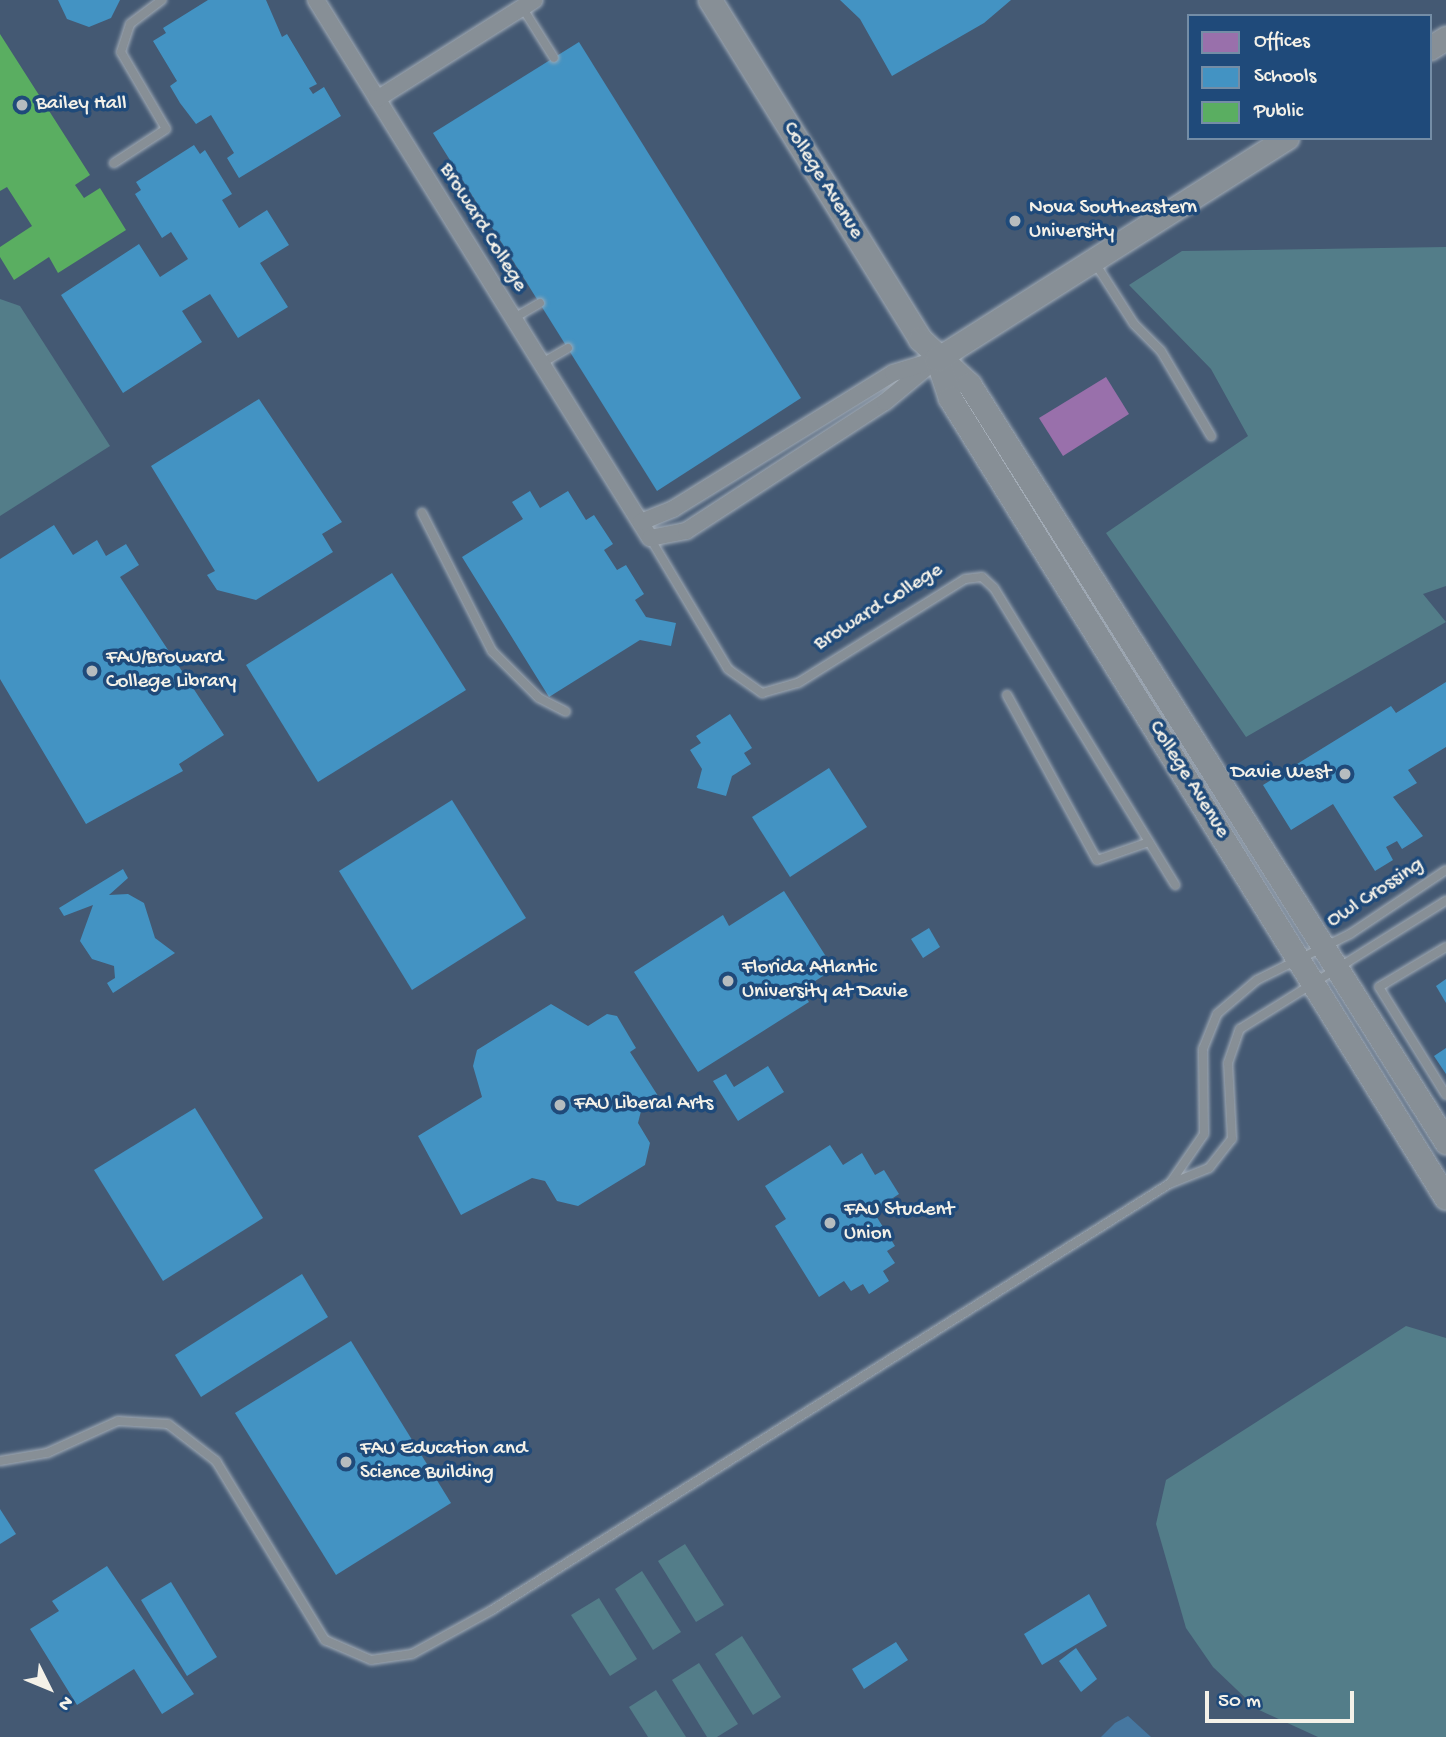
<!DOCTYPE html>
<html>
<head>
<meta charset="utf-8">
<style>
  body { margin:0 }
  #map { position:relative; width:1446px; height:1737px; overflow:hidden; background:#445973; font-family:"Gochi Hand",sans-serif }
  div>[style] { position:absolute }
  .green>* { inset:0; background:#537d89 }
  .water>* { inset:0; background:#4677a0 }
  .offices>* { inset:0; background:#9970ab }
  .schools>* { inset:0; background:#4393c3 }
  .public>* { inset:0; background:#5aae61 }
  .roads { filter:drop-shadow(0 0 2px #a3acb6) drop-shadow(0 0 2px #a3acb6) }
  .lane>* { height:8px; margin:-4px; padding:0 4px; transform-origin:4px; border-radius:4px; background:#878f96 }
  .street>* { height:16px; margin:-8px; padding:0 8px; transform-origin:8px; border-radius:8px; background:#878f96 }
  .secondary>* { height:23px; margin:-11.5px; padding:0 11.5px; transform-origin:11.5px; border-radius:11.5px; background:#878f96 }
  .dots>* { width:19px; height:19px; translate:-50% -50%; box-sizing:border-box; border:4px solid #1f4a7a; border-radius:50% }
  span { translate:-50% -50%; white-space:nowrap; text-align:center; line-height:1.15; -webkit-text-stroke:7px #1f4a7a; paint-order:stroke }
  .poi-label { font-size:21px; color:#f4f1e8 }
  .left { translate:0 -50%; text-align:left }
  .right { translate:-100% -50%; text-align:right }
  .street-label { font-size:21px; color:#f4f1e8 }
  .legend { position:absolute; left:1187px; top:14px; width:245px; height:126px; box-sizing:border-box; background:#1f4a7a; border:2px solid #748da6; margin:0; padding:9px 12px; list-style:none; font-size:21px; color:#f4f1e8 }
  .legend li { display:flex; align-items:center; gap:14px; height:35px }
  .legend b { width:35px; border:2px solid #748da6 }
  .north { position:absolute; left:14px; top:1653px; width:70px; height:70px; -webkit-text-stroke:5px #1f4a7a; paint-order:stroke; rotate:133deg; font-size:19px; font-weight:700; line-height:28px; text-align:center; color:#f4f1e8 }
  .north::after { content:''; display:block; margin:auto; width:24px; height:32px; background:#f4f1e8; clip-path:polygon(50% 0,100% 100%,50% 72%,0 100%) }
  .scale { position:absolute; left:1205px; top:1691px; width:149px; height:32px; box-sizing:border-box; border:4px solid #f4f1e8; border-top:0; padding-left:9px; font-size:21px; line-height:24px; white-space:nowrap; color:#f4f1e8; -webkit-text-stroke:5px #1f4a7a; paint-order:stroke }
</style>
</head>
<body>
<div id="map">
  <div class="green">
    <div style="clip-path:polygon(1446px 247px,1446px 586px,1423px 594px,1446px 622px,1246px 737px,1106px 533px,1248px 436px,1211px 369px,1129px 285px,1182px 251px)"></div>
    <div style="clip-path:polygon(0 299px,20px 306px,110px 446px,0 516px)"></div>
    <div style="clip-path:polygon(1406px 1326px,1446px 1338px,1446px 1737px,1318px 1737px,1257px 1709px,1213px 1667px,1186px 1628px,1156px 1524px,1166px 1480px)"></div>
    <div style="clip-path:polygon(685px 1544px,724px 1605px,696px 1622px,658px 1561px)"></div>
    <div style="clip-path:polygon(642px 1571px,681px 1632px,653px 1650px,615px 1589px)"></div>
    <div style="clip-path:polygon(599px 1598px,637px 1659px,610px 1676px,571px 1615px)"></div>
    <div style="clip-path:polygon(742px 1636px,781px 1697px,753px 1715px,715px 1654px)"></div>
    <div style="clip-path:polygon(699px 1663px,738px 1724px,717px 1737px,707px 1737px,672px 1680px)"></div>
    <div style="clip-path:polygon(656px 1690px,686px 1737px,648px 1737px,629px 1707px)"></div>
  </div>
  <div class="water">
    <div style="clip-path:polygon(1128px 1716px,1151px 1737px,1101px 1737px,1115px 1723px)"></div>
  </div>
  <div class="offices">
    <div style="clip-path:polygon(1106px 377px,1129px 414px,1063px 456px,1039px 418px)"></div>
  </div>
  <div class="schools">
    <div style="clip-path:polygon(58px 0,120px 0,111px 18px,89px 27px,67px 19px)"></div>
    <div style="clip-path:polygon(208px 0,266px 0,282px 37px,287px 34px,317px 84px,309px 88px,313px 94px,324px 87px,341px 116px,239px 178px,227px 158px,234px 153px,211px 115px,196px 124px,180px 103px,170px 86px,177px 81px,153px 41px,166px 33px,163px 28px)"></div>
    <div style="clip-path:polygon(840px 0,1011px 0,984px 23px,892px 76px,860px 19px)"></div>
    <div style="clip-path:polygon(579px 42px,801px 398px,657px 491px,433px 133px)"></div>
    <div style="clip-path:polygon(194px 145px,200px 154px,205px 150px,232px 194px,222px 200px,239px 228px,267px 210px,289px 245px,260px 263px,288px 307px,238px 338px,210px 294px,182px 311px,202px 342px,123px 393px,61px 295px,139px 244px,160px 277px,188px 259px,171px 232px,162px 238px,135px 194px,141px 190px,136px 182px)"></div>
    <div style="clip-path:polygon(259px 399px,342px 522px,322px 534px,333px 552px,256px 600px,217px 590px,207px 575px,215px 571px,151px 466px)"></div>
    <div style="clip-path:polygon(530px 491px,540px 508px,568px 491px,586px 520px,594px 515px,613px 544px,604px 550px,617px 570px,626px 565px,644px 594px,635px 600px,646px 617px,676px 623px,671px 646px,640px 640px,549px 697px,462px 557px,523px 519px,512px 502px)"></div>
    <div style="clip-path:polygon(54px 525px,73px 555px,97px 540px,106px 556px,126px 544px,139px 565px,120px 577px,224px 735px,179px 764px,183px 771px,86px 824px,0 679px,0 559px)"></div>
    <div style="clip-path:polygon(392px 573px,466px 690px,318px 782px,246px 665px)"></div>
    <div style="clip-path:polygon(1446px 682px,1446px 747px,1408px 770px,1417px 783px,1393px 797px,1423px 836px,1402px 849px,1397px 841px,1386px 847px,1393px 860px,1375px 871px,1333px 804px,1291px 830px,1263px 785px,1391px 706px,1396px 713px)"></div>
    <div style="clip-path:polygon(730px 714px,752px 748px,744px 753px,751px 764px,732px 776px,726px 796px,697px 788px,702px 769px,690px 750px,701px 743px,696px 736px)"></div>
    <div style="clip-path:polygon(829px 768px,867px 827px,790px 877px,752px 817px)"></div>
    <div style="clip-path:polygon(452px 800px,526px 918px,412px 990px,339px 871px)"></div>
    <div style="clip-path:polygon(123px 869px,128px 878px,109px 895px,128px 894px,144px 903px,155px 938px,175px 953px,113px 993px,107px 983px,115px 978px,114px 966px,92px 959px,80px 941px,93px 905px,64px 916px,59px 908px)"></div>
    <div style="clip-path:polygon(784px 891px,834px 969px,801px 990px,809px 1002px,698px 1072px,634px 972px,723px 915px,729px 926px)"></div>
    <div style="clip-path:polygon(929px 928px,940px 947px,923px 958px,911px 939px)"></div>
    <div style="clip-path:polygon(1446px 979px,1446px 1003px,1436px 986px)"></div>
    <div style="clip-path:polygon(551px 1004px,588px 1026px,607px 1014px,617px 1016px,636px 1048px,630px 1052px,660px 1099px,641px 1111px,638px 1123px,650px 1143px,645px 1165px,578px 1206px,557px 1201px,545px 1181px,532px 1178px,461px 1215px,418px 1136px,482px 1097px,473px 1066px,477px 1050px)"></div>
    <div style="clip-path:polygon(1446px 1048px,1446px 1074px,1434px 1056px)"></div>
    <div style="clip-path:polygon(768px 1066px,784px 1092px,738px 1121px,713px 1081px,726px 1074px,734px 1087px)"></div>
    <div style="clip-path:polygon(195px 1108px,263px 1218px,163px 1281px,94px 1170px)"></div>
    <div style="clip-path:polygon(830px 1145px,843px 1165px,862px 1153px,875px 1175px,884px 1170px,899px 1194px,873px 1211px,895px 1246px,887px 1251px,895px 1263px,883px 1271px,889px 1281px,869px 1294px,863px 1284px,851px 1291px,844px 1281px,819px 1297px,775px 1226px,786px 1219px,765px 1186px)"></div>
    <div style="clip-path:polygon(302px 1274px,328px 1317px,201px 1397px,175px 1355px)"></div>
    <div style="clip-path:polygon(351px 1341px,451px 1503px,336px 1575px,235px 1413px)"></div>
    <div style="clip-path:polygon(0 1509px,16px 1534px,0 1544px)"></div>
    <div style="clip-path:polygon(107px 1566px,194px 1694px,162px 1714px,134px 1669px,77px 1705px,30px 1629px,59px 1611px,52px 1601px)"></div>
    <div style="clip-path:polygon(171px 1582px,217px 1657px,187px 1676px,141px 1600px)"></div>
    <div style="clip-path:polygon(1089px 1594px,1107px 1626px,1042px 1665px,1024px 1634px)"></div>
    <div style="clip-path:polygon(896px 1642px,908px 1660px,864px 1689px,852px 1669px)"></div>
    <div style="clip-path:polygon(1076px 1648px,1097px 1679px,1081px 1692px,1059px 1661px)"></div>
  </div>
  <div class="public">
    <div style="clip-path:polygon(0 34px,90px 175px,75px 185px,84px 198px,100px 188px,126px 230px,58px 273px,49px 257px,14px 280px,0 257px,0 247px,32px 226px,7px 187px,0 191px)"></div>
  </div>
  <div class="roads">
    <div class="lane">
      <div style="left:522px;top:7px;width:60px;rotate:57.9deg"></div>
      <div style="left:114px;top:163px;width:62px;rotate:-33.2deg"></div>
      <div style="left:166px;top:129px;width:89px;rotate:-120.3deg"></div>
      <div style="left:121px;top:52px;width:29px;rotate:-72deg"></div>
      <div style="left:130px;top:24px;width:40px;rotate:-37deg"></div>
      <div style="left:1095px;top:263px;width:72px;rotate:57.4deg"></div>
      <div style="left:1134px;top:324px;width:38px;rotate:45deg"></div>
      <div style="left:1161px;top:351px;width:99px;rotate:59.5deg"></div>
      <div style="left:514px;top:318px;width:30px;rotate:-30deg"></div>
      <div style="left:542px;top:363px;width:30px;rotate:-30deg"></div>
      <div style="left:422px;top:513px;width:155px;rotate:63.1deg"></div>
      <div style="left:492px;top:651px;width:66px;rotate:45deg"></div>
      <div style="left:539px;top:698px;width:30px;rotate:27deg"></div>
      <div style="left:650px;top:538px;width:152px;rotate:59.2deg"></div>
      <div style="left:728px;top:669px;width:42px;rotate:35.2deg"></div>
      <div style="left:762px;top:693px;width:37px;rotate:-16deg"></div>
      <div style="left:798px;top:683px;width:197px;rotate:-31.9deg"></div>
      <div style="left:965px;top:579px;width:17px;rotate:-7deg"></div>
      <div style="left:982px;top:577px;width:16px;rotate:43deg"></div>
      <div style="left:994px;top:588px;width:348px;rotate:58.6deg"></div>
      <div style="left:1007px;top:695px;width:188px;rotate:61.4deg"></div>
      <div style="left:1097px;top:860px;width:55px;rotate:-19.1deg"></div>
      <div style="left:1446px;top:947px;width:78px;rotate:149.2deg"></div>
      <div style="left:1379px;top:987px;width:127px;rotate:58.2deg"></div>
      <div style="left:1171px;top:1182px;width:58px;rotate:-55.5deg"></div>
      <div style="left:1204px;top:1134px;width:85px;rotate:-90.7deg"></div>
      <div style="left:1203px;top:1049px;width:38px;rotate:-68deg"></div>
      <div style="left:1217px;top:1014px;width:52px;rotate:-40.4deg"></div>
      <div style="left:1257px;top:980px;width:104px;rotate:-26.3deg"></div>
      <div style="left:1350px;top:934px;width:115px;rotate:-33.7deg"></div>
      <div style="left:0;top:1461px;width:48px;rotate:-9.7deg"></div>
      <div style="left:47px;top:1453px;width:78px;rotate:-24.3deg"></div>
      <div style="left:118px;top:1421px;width:50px;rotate:3.4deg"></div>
      <div style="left:168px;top:1424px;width:61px;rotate:37.6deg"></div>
      <div style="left:216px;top:1461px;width:210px;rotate:58.7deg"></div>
      <div style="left:325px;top:1640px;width:50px;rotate:23.5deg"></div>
      <div style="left:371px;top:1660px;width:41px;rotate:-8.3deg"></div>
      <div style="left:412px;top:1654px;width:91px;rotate:-28.8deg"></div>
      <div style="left:492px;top:1610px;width:800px;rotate:-32.18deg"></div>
      <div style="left:1169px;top:1184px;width:43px;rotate:-21.8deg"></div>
      <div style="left:1209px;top:1168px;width:37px;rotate:-52deg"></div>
      <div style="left:1232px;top:1139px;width:76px;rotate:-93deg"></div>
      <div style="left:1228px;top:1063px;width:36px;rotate:-71deg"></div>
      <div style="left:1240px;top:1029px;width:243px;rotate:-31.9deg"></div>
    </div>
    <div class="street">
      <div style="left:316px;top:0;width:633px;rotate:58.17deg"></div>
      <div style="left:650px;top:538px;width:37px;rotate:-11deg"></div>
      <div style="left:686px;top:531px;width:237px;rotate:-33deg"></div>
      <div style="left:885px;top:402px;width:67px;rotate:-39.6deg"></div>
      <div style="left:377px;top:99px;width:186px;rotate:-32.2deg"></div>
      <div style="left:641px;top:522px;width:35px;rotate:-22deg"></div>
      <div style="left:673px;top:509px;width:259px;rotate:-31.7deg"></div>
      <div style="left:893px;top:373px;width:37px;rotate:-17deg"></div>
    </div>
    <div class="secondary">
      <div style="left:710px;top:0;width:399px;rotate:58.2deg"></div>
      <div style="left:920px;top:339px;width:67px;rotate:42.6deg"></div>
      <div style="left:969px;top:384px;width:896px;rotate:57.82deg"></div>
      <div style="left:1430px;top:48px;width:19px;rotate:-32deg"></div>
      <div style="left:937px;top:359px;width:41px;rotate:71.6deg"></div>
      <div style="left:950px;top:398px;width:941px;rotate:58.2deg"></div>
      <div style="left:937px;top:359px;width:414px;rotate:-32.3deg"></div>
    </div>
  </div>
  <div class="dots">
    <div style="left:22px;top:105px;background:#b6bcbf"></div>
    <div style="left:1015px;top:221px;background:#b6bcbf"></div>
    <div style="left:92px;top:671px;background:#b6bcbf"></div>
    <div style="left:1345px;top:774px;background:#b6bcbf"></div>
    <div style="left:728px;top:981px;background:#b6bcbf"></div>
    <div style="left:560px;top:1105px;background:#b6bcbf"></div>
    <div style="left:830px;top:1223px;background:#b6bcbf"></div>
    <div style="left:346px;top:1462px;background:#b6bcbf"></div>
  </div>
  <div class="poi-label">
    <span class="left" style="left:36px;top:105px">Bailey Hall</span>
    <span class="left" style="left:1029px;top:221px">Nova Southeastern<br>University</span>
    <span class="left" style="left:106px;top:671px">FAU/Broward<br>College Library</span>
    <span class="right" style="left:1331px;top:774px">Davie West</span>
    <span class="left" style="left:742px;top:981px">Florida Atlantic<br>University at Davie</span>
    <span class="left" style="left:574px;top:1105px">FAU Liberal Arts</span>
    <span class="left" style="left:844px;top:1223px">FAU Student<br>Union</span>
    <span class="left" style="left:360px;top:1462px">FAU Education and<br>Science Building</span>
  </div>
  <div class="street-label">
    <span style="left:822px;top:181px;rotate:58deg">College Avenue</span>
    <span style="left:482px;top:228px;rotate:58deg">Broward College</span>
    <span style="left:879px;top:608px;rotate:-32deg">Broward College</span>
    <span style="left:1188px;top:780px;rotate:58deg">College Avenue</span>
    <span style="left:1376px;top:894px;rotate:-33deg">Owl Crossing</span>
  </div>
  <ul class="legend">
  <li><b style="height:19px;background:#9970ab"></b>Offices</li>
  <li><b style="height:19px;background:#4393c3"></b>Schools</li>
  <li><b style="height:19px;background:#5aae61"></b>Public</li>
  </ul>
  <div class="north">N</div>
  <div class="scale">50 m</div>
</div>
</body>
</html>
